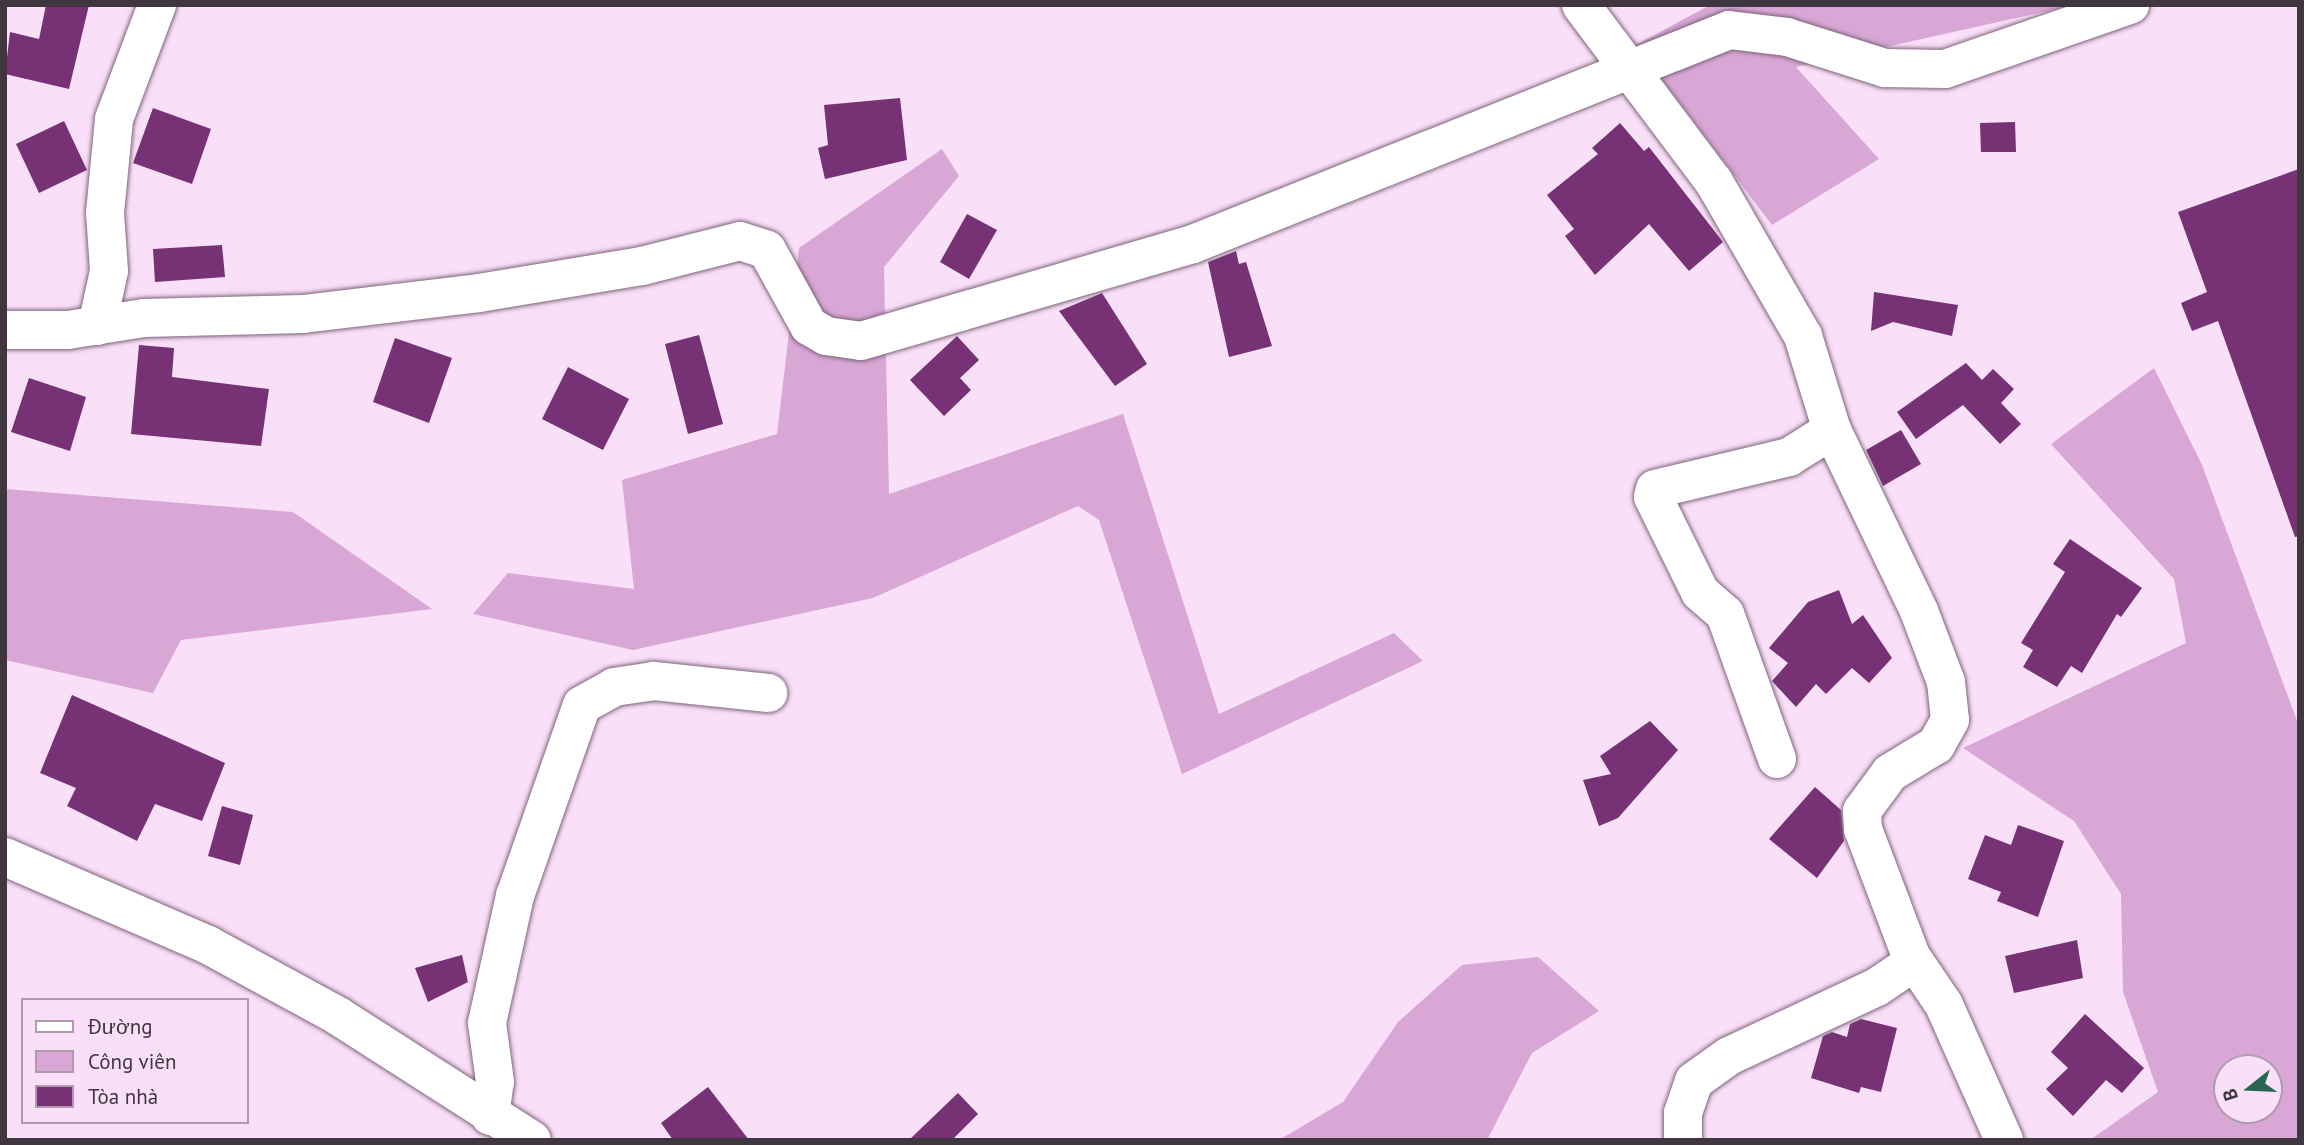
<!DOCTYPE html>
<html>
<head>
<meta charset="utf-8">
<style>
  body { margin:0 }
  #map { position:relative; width:2304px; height:1145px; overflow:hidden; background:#fadff8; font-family:"PT Sans",sans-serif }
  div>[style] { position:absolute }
  .green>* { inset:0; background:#d9a7d6 }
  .building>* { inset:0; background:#763275 }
  .roads { filter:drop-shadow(0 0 2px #7d657c) drop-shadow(0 0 2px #7d657c) }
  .minor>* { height:38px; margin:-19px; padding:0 19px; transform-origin:19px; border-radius:19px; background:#fff }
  span { translate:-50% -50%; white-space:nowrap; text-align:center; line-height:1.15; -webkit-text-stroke:7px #fadff8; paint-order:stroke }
  .frame { position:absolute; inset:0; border:7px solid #403640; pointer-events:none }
  .legend { position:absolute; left:21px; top:998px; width:228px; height:126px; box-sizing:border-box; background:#fadff8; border:2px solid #b09bae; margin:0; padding:9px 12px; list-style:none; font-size:21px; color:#403640 }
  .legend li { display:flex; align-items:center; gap:14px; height:35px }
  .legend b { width:35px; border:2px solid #b09bae }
  .north { position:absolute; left:2213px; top:1054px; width:70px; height:70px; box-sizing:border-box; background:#fadff8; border:2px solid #b09bae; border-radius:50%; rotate:252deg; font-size:19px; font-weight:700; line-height:28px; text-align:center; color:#403640 }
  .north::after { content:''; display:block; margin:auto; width:24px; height:32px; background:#296651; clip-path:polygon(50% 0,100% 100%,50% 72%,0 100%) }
</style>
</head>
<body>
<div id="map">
  <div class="green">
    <div style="clip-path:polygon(1710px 5px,2075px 5px,1796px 67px,1879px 159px,1772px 225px,1636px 45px)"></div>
    <div style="clip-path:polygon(942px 149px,959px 176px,884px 267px,889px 494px,1123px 414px,1219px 714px,1394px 633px,1423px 661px,1182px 774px,1099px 520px,1078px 506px,873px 598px,633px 650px,473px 614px,508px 573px,634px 589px,622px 480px,777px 434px,799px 248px)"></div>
    <div style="clip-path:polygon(evenodd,2154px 368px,2202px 465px,2299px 726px,2299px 1140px,2090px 1140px,2158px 1092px,2123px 992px,2121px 894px,2074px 821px,1963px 748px,2186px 643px,2174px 579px,2051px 444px,2154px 368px,2269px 1068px,2269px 1110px,2227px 1110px,2227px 1068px,2269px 1068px)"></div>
    <div style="clip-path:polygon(5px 489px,293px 512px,432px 609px,181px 640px,153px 693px,5px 660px)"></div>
    <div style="clip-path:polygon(1538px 957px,1599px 1011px,1532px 1053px,1487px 1140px,1279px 1140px,1343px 1102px,1398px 1022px,1462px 965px)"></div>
  </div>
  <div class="building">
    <div style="clip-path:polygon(46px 5px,89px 5px,69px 89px,5px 74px,10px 32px,39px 39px)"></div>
    <div style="clip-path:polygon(900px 98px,907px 160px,825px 179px,818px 148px,828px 145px,824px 105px)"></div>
    <div style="clip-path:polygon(153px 108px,211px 129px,192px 184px,133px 163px)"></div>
    <div style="clip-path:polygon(64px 121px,87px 170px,39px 193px,16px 144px)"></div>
    <div style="clip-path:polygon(2015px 122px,2016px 152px,1981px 152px,1980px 123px)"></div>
    <div style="clip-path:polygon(1620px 123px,1644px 151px,1649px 147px,1723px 242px,1689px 271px,1649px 224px,1595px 275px,1565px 236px,1574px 229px,1547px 195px,1598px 154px,1592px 148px)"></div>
    <div style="clip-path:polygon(2299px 169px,2299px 536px,2295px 537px,2218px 321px,2192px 331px,2181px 303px,2207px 292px,2178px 212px)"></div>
    <div style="clip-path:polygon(967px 214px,997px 230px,969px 279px,940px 262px)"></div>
    <div style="clip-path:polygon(222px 245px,225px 277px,155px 282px,153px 249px)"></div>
    <div style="clip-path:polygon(1236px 251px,1239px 264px,1246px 262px,1272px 346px,1229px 357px,1208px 262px)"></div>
    <div style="clip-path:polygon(1874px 292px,1958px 305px,1952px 336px,1893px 322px,1871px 331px)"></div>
    <div style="clip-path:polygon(1102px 293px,1147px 364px,1115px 386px,1059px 311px)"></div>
    <div style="clip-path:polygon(699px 335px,723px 424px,688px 434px,665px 344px)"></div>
    <div style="clip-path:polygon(957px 336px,979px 360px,960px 378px,971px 390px,944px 416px,910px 380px)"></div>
    <div style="clip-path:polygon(395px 338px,452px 358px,429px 423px,373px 402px)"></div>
    <div style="clip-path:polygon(139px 345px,174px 348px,172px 377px,269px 389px,261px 446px,131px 434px)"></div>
    <div style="clip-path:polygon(1966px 363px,1982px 380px,1993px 369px,2014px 389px,2001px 403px,2021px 424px,2000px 444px,1963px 405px,1916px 439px,1897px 412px)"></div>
    <div style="clip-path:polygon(568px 367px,629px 399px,603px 450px,542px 419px)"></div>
    <div style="clip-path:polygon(29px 378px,86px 397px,70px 451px,11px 432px)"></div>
    <div style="clip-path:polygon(1901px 430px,1921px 464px,1883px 486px,1866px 450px)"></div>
    <div style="clip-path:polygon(2070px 539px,2142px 588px,2121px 617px,2117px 614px,2082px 673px,2071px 666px,2057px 687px,2023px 667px,2033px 650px,2021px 643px,2065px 572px,2053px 564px)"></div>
    <div style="clip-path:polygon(1839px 590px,1852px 624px,1863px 615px,1892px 658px,1869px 683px,1852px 668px,1826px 694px,1816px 684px,1796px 707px,1772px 681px,1788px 663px,1769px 648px,1808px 602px)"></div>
    <div style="clip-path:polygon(72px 695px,225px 763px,202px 821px,155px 804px,137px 841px,67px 806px,76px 788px,40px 773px)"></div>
    <div style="clip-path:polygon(1650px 721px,1678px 750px,1618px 818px,1599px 826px,1583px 780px,1611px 774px,1600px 756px)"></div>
    <div style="clip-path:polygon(1815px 787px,1841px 810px,1844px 841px,1817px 878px,1769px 839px)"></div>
    <div style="clip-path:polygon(222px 806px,253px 815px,240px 865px,208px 856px)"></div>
    <div style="clip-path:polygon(2018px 825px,2064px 841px,2038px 917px,1997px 901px,2001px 892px,1968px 879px,1985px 835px,2011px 845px)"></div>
    <div style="clip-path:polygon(2077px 940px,2083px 978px,2014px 993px,2005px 956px)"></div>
    <div style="clip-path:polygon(462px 955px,468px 982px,428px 1002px,415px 968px)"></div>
    <div style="clip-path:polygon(2085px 1014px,2144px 1068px,2122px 1093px,2106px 1080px,2073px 1116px,2046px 1089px,2068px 1068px,2051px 1052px)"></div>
    <div style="clip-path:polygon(1861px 1019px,1897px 1028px,1881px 1092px,1861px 1087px,1859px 1093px,1811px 1078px,1823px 1036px,1832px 1032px,1847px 1037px,1850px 1024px)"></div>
    <div style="clip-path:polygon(708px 1087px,749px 1140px,673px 1140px,661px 1123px)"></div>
    <div style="clip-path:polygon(958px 1093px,978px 1114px,952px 1140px,909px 1140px)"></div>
  </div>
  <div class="roads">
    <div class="minor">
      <div style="left:1581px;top:5px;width:221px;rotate:53.1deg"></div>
      <div style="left:1714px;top:182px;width:178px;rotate:60deg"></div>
      <div style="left:1803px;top:336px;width:98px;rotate:72.9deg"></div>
      <div style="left:1832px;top:430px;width:201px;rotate:64.3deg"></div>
      <div style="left:1919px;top:611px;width:76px;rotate:69.2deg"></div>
      <div style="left:1946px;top:682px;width:38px;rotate:84deg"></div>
      <div style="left:1950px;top:720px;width:29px;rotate:119deg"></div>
      <div style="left:1936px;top:745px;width:54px;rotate:148.7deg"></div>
      <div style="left:1890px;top:773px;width:47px;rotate:126.4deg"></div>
      <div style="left:1862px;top:811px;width:18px;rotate:87deg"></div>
      <div style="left:1863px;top:829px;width:136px;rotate:69.3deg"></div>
      <div style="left:1911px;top:956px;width:10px;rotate:107deg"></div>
      <div style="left:1908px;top:966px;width:37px;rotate:146deg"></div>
      <div style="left:1877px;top:987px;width:163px;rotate:155deg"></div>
      <div style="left:1729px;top:1056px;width:43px;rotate:144.5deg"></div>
      <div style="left:1694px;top:1081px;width:34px;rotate:109deg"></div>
      <div style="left:1683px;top:1113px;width:27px;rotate:90deg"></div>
      <div style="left:97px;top:326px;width:56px;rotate:-77.7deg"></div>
      <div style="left:109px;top:271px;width:58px;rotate:-93.9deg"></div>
      <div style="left:105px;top:213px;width:94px;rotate:-84.5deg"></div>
      <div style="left:114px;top:119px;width:122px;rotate:-69.3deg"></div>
      <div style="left:5px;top:330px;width:63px"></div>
      <div style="left:68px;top:330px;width:77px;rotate:-9deg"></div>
      <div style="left:144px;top:318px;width:159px;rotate:-1.4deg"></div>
      <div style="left:303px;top:314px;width:177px;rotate:-6.8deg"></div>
      <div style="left:479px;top:293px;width:165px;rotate:-9.4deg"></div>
      <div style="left:642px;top:266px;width:101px;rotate:-14.3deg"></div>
      <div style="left:740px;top:241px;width:28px;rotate:18deg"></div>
      <div style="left:767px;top:250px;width:87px;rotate:61.1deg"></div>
      <div style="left:809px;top:326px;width:20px;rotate:30deg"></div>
      <div style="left:826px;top:336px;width:35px;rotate:8deg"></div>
      <div style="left:861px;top:341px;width:346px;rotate:-16.3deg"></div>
      <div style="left:1193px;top:244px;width:577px;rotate:-21.76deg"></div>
      <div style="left:1729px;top:30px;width:58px;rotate:6.9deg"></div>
      <div style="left:1787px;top:37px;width:103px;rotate:17.6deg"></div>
      <div style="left:1885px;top:68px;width:60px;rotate:1deg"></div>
      <div style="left:1945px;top:69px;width:196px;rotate:-19.1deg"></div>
      <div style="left:1777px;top:759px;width:154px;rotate:-109.7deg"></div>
      <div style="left:1725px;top:614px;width:33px;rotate:-139deg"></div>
      <div style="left:1700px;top:592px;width:106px;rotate:-116.3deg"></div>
      <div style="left:1653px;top:497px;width:8px;rotate:-76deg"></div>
      <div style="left:1655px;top:489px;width:138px;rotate:-13.4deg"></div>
      <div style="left:1789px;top:457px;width:51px;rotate:-32.1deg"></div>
      <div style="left:5px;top:857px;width:221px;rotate:23.4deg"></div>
      <div style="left:208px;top:945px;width:148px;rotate:28.6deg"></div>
      <div style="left:338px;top:1016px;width:230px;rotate:32.6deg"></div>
      <div style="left:1911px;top:956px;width:59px;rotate:56deg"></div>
      <div style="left:1944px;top:1005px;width:148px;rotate:66deg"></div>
      <div style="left:490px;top:1116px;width:34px;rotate:-82deg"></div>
      <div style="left:495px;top:1082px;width:60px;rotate:-97.7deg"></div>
      <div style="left:487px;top:1023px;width:130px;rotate:-77.6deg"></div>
      <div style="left:515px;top:896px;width:202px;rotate:-70.7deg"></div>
      <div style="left:582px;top:705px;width:37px;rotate:-29deg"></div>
      <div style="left:614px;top:687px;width:40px;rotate:-8.5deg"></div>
      <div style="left:654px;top:681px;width:115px;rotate:6deg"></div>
    </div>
  </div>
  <div class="frame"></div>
  <ul class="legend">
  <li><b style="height:9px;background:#fff"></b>Đường</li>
  <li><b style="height:19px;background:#d9a7d6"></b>Công viên</li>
  <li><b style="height:19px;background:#763275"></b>Tòa nhà</li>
  </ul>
  <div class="north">B</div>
</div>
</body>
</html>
